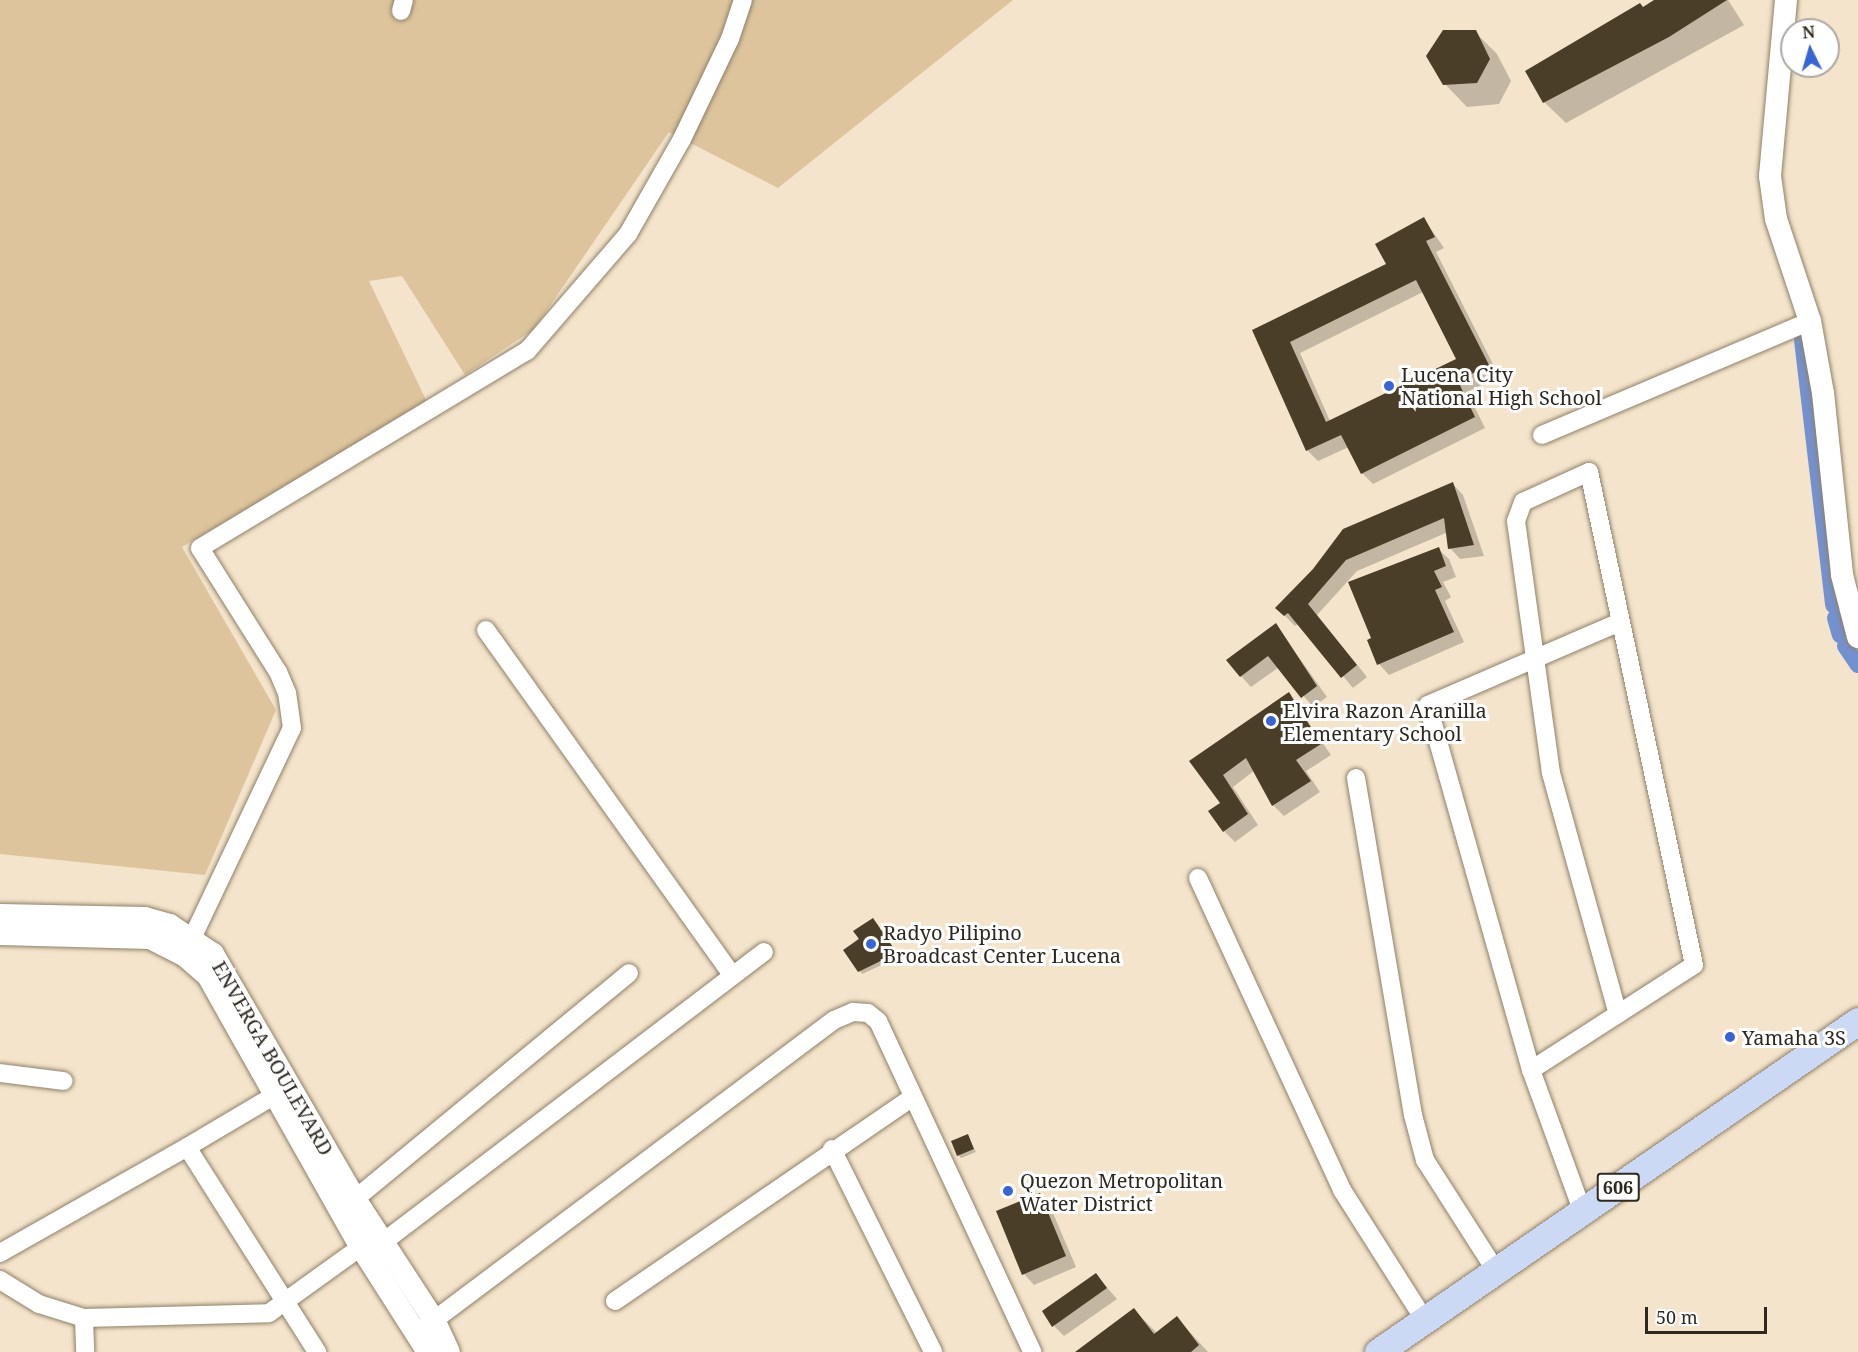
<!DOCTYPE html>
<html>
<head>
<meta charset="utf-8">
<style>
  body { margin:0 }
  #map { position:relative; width:1858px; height:1352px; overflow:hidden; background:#f4e4cb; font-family:"Noto Serif",serif }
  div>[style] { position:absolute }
  .green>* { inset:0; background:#ddc49c }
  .shadow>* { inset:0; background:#0003 }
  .canal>* { height:16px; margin:-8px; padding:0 8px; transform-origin:8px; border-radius:8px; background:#7491cf }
  .building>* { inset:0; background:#4b3e29 }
  .roads { filter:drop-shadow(0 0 2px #8f816a) drop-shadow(0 0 2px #8f816a) }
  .minor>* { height:18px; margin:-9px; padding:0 9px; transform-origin:9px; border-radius:9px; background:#fff }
  .tertiary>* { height:22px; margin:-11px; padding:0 11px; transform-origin:11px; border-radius:11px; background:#fff }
  .primary>* { height:27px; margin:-13.5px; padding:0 13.5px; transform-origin:13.5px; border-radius:13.5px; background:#cbd9f4 }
  .dots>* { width:16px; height:16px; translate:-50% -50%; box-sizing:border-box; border:3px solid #fff; border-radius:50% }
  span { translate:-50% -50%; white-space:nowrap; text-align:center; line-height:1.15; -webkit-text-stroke:6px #fff; paint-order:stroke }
  .shield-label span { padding:2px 4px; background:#fff; border:2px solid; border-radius:4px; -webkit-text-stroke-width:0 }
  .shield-label { font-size:18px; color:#2e281f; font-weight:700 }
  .poi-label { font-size:20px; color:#2e281f }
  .left { translate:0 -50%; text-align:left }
  .street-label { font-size:20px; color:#2e281f }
  .north { position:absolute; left:1780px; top:18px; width:60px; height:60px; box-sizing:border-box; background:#fff; border:2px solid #aba9a5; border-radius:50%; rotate:355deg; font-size:16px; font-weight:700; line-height:24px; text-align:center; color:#2e281f }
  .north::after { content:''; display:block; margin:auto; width:21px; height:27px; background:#3864d4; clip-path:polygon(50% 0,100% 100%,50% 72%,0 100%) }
  .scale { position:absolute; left:1645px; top:1307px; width:122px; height:27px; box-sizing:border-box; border:3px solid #2e281f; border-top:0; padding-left:8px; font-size:18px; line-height:21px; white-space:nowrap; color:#2e281f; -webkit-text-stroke:4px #fff; paint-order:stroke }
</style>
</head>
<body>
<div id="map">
  <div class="green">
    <div style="clip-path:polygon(0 0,1013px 0,778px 188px,669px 132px,534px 329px,465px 375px,402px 276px,369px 281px,427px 402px,182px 547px,276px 710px,205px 875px,0 854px)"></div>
  </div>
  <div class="shadow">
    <div style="clip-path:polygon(1657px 0,1728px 0,1744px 25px,1566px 123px,1544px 102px)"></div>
    <div style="clip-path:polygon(1475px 32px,1497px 54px,1511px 81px,1499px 104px,1467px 107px,1445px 84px)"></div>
    <div style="clip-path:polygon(evenodd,1424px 219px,1444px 248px,1436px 252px,1499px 376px,1467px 392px,1485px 428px,1373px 484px,1362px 473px,1349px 447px,1318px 461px,1307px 450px,1254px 330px,1388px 265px,1424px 219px,1423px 292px,1458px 360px,1330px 421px,1300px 353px,1423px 292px)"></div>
    <div style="clip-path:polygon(1453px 484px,1463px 495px,1484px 556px,1460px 559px,1450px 548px,1448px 532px,1357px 571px,1317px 615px,1367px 677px,1353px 688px,1299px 623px,1295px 626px,1277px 608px,1314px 570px)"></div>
    <div style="clip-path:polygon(1438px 549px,1449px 559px,1456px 577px,1443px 582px,1451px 597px,1445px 601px,1464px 642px,1389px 675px,1379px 664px,1373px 639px)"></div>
    <div style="clip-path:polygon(1276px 625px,1327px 697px,1313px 707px,1279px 667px,1251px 687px,1241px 676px)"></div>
    <div style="clip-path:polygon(1289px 694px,1331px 755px,1306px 771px,1320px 792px,1284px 816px,1273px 805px,1255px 770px,1233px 787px,1258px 825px,1235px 842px,1224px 831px,1222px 804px,1191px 761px)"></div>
    <div style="clip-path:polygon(876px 923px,899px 957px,862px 974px,845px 950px)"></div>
    <div style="clip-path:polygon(967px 1136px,976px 1152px,961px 1158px,958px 1155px)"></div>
    <div style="clip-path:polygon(1039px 1195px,1050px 1206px,1076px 1267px,1034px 1285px,1024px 1274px)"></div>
    <div style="clip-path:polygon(1096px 1275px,1117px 1299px,1064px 1336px,1054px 1326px)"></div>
    <div style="clip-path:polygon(1134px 1310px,1157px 1333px,1177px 1318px,1208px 1352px,1078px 1352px)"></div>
  </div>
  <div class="canal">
    <div style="left:1802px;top:340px;width:267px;rotate:83.3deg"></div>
    <div style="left:1835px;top:618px;width:18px;rotate:74deg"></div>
    <div style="left:1845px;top:646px;width:23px;rotate:56deg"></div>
  </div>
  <div class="building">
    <div style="clip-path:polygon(1654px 0,1727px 0,1669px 37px,1543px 103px,1525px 71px,1640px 3px,1643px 7px)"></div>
    <div style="clip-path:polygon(1443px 30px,1476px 30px,1490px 59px,1477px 83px,1443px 85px,1426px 56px)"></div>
    <div style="clip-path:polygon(evenodd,1424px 217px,1435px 237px,1426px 241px,1489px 365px,1458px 381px,1475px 417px,1361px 474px,1341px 435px,1306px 451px,1252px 330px,1386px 264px,1375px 244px,1424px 217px,1416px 280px,1456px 359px,1326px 422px,1290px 342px,1416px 280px)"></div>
    <div style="clip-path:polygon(1453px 482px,1474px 545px,1448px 549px,1444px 518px,1346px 560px,1308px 604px,1357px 665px,1341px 678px,1288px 613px,1284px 616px,1275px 608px,1313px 569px,1343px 529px)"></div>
    <div style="clip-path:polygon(1439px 547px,1446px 566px,1434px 571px,1442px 587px,1435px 590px,1454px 632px,1377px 665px,1367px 640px,1371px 638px,1348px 582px)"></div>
    <div style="clip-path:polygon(1276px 623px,1317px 686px,1301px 698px,1268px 656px,1240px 677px,1226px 660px)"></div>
    <div style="clip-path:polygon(1289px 692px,1321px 744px,1296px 760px,1311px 781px,1272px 806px,1246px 758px,1223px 775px,1248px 814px,1223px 832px,1208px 811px,1220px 803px,1189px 761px)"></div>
    <div style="clip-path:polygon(873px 918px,897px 953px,858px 972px,843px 950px,859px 939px,853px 931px)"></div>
    <div style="clip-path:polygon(968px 1134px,974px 1149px,957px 1156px,951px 1141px)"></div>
    <div style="clip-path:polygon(1040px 1193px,1066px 1256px,1022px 1275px,996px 1211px)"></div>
    <div style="clip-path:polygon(1096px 1273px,1107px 1288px,1052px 1327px,1042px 1311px)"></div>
    <div style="clip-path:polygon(1134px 1308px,1154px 1334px,1177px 1316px,1199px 1345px,1191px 1352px,1075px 1352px)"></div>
  </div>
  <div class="roads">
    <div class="minor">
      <div style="left:401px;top:11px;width:11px;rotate:-75deg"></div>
      <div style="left:1542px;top:435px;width:291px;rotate:-23deg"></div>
      <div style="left:486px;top:630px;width:422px;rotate:54.5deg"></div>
      <div style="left:1356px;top:778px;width:342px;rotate:80.4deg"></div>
      <div style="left:1413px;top:1115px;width:47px;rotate:75.1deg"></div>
      <div style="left:1425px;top:1160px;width:132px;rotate:57.4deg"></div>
      <div style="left:1198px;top:878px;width:344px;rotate:65.2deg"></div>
      <div style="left:1342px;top:1190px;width:155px;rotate:57.6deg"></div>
      <div style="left:186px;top:951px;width:247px;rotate:-64.6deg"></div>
      <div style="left:292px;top:728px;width:35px;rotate:-98deg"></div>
      <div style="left:287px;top:693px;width:23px;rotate:-113deg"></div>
      <div style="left:278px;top:672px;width:146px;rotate:-122.2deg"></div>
      <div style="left:200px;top:548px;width:382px;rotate:-31.1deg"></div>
      <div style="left:527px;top:351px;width:155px;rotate:-49.2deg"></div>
      <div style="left:628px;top:234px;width:109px;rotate:-60.4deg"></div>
      <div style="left:682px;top:139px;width:111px;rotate:-64.4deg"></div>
      <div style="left:730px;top:39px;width:41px;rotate:-71.6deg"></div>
      <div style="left:1531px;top:1070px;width:103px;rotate:-32.8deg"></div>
      <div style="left:1618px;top:1014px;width:90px;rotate:-32.8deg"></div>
      <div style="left:1694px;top:965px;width:504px;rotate:-102.02deg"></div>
      <div style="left:1589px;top:472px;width:72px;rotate:155.6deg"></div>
      <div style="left:1523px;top:502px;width:20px;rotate:110deg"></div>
      <div style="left:1516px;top:521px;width:254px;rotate:82.1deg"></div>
      <div style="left:1551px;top:773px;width:250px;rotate:74.5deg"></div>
      <div style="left:0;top:1073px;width:64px;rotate:7.2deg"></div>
      <div style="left:275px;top:1095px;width:102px;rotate:149.4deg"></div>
      <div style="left:187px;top:1147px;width:243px;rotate:57.6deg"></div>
      <div style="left:832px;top:1149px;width:227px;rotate:63.5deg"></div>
      <div style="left:355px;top:1199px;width:355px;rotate:-39.5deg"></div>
      <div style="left:1582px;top:1210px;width:149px;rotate:-110deg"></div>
      <div style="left:1531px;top:1070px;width:379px;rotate:-105.8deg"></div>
      <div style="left:1428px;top:705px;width:209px;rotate:-23.4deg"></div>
      <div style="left:382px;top:1243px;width:480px;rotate:-37.3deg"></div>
      <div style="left:0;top:1253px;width:215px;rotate:-29.5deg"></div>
      <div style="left:0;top:1280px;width:46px;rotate:31.6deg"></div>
      <div style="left:39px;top:1304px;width:47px;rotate:17.3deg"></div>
      <div style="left:84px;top:1318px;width:185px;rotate:-1.5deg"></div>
      <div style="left:269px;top:1313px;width:113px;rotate:-35.7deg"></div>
      <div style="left:615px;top:1301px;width:360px;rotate:-34.4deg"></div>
      <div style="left:84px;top:1318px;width:34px;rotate:88deg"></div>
      <div style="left:425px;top:1327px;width:511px;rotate:-36.89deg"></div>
      <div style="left:834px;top:1020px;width:21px;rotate:-23deg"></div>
      <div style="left:853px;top:1012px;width:15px;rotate:4deg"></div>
      <div style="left:868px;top:1013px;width:13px;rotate:39deg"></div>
      <div style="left:878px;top:1021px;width:365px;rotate:65deg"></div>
    </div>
    <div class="tertiary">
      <div style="left:1786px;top:0;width:177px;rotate:95.2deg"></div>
      <div style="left:1770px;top:176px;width:43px;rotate:82.1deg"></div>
      <div style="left:1776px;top:219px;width:108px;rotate:71.6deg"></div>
      <div style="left:1810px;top:321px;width:73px;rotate:79.8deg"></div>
      <div style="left:1823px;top:393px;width:183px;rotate:84deg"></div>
      <div style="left:1842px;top:575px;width:64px;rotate:75.5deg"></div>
      <div style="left:0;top:915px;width:145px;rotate:1.2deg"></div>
      <div style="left:145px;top:918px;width:26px;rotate:16deg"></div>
      <div style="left:170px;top:925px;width:52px;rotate:34deg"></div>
      <div style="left:213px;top:954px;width:283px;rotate:59.9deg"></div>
      <div style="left:355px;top:1199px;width:145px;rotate:56.9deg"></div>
      <div style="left:434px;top:1320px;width:35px;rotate:65deg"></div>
      <div style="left:0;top:934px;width:150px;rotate:1.5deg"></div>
      <div style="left:150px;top:938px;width:38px;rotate:27deg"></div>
      <div style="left:184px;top:955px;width:32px;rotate:41deg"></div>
      <div style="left:208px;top:976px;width:311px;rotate:60.6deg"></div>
      <div style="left:361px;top:1247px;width:125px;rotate:57.5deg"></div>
    </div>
    <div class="primary">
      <div style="left:1378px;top:1352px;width:583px;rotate:-34.59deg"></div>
    </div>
  </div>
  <div class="dots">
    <div style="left:1389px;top:386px;background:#3864d4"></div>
    <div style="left:1271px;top:721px;background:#3864d4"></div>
    <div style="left:871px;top:944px;background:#3864d4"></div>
    <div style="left:1730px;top:1037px;background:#3864d4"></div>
    <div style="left:1008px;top:1191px;background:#3864d4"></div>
  </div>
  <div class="shield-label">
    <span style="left:1618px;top:1187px">606</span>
  </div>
  <div class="poi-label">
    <span class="left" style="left:1401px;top:386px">Lucena City<br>National High School</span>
    <span class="left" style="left:1283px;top:722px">Elvira Razon Aranilla<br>Elementary School</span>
    <span class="left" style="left:883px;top:944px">Radyo Pilipino<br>Broadcast Center Lucena</span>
    <span class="left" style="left:1742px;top:1037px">Yamaha 3S</span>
    <span class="left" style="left:1020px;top:1192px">Quezon Metropolitan<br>Water District</span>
  </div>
  <div class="street-label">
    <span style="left:273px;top:1058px;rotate:60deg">ENVERGA BOULEVARD</span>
  </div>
  <div class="north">N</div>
  <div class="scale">50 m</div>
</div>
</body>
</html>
